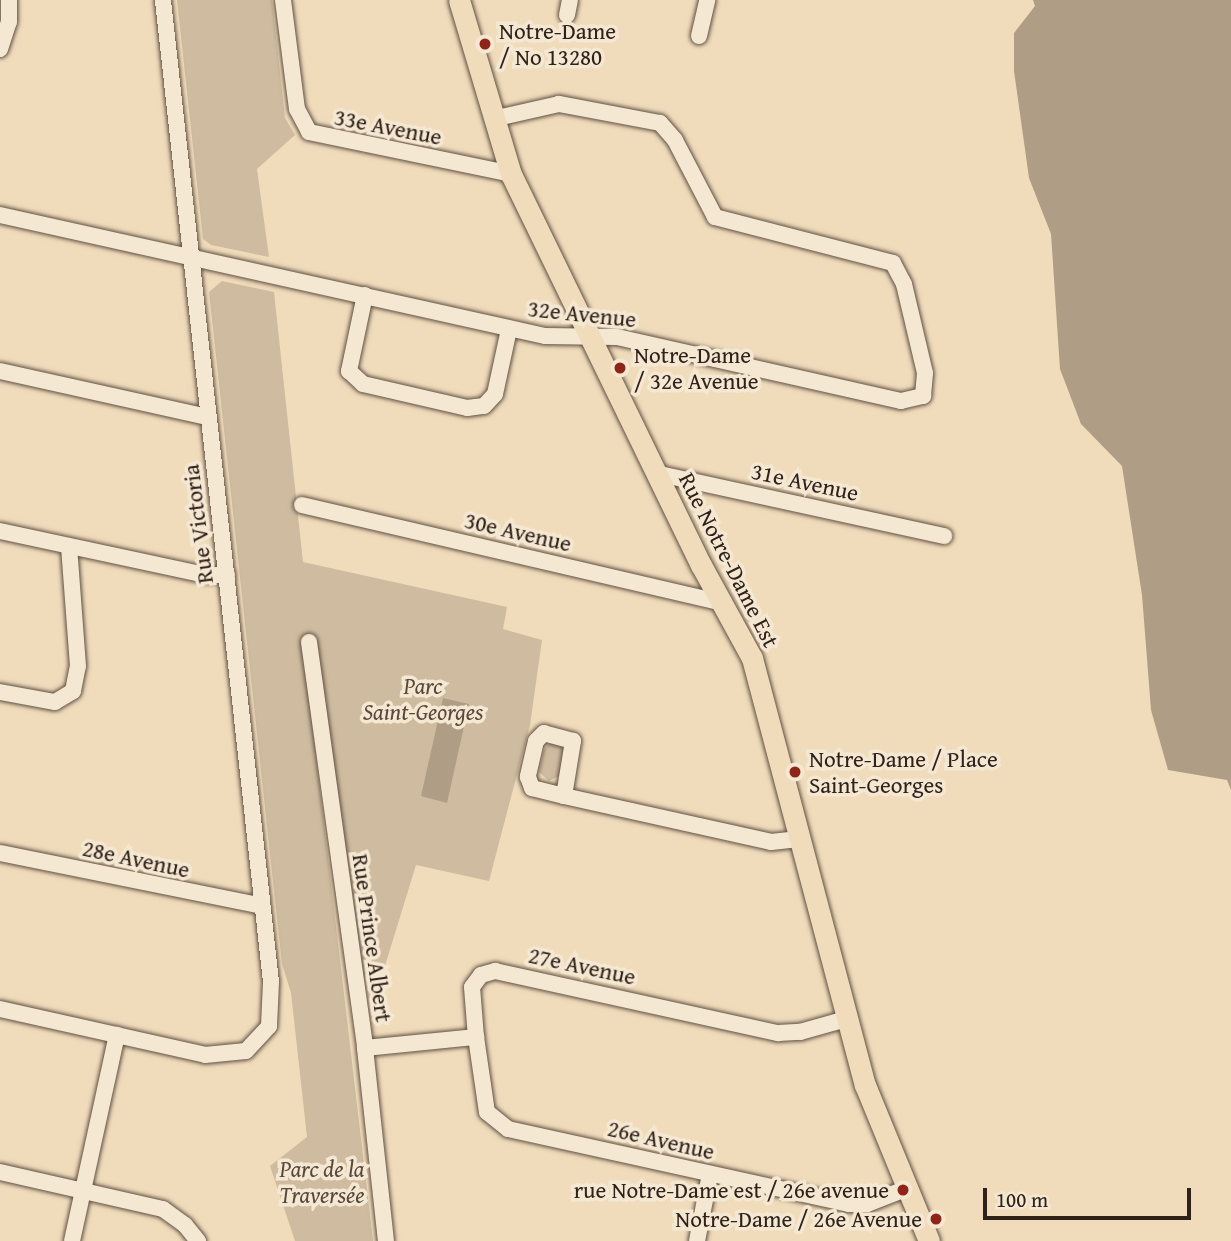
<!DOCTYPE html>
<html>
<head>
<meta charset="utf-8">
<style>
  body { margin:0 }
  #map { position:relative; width:1231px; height:1241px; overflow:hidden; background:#f0dcbb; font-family:"Gentium Book Plus",serif }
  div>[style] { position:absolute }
  .green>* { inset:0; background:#cfbca0 }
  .water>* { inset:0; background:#af9d85 }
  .roads { filter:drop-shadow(0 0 2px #605043) drop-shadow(0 0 2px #605043) }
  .minor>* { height:16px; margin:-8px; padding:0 8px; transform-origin:8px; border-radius:8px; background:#f5e8d3 }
  .major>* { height:21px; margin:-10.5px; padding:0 10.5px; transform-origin:10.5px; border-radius:10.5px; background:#f0dcbb }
  .dots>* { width:19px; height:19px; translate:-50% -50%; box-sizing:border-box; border:4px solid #f5e8d3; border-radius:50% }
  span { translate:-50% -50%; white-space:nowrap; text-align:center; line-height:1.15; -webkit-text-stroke:7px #f5e8d3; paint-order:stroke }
  .poi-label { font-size:23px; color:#30221b }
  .left { translate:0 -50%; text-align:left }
  .right { translate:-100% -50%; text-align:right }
  .street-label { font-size:23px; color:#30221b }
  .park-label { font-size:23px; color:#58483c; font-style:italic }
  .scale { position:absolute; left:983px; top:1188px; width:208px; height:32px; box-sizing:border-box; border:4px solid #30221b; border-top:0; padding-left:9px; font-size:21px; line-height:24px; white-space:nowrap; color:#30221b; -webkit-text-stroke:5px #f5e8d3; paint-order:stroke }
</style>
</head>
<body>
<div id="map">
  <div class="green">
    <div style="clip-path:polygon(177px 0,272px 0,285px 118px,295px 135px,257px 169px,269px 257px,211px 245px,203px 239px)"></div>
    <div style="clip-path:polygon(222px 281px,274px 292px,303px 562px,507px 607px,503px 629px,542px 640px,530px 725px,489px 881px,416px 865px,384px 969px,351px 984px,311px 713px,373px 1241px,295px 1241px,270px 1166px,307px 1137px,291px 993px,282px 964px,209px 292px)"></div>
    <div style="clip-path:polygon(550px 743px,560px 745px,564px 751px,559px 776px,549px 781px,539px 772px,544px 750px)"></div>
  </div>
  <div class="water">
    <div style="clip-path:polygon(1033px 0,1231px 0,1231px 790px,1227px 780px,1168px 770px,1151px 710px,1142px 595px,1122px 466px,1081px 424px,1060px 369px,1051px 234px,1029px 178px,1014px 71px,1014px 33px,1035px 6px)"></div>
    <div style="clip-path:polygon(443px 698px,469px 704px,447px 803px,421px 796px)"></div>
  </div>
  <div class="roads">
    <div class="minor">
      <div style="left:283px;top:0;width:110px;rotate:82.7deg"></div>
      <div style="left:297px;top:109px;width:26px;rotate:62deg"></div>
      <div style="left:309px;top:132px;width:206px;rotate:11.7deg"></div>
      <div style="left:567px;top:15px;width:15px;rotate:-79deg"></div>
      <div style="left:699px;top:36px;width:37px;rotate:-77deg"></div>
      <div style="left:0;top:49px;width:28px;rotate:-72deg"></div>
      <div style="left:9px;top:22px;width:22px;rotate:-90deg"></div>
      <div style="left:0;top:215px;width:558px;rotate:12.52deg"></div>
      <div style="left:545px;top:336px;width:72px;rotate:0.8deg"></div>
      <div style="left:617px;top:337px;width:291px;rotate:12.7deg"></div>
      <div style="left:901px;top:401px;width:23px;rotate:-13deg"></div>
      <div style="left:923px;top:396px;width:23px;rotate:-85deg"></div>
      <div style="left:925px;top:373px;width:91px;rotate:-103.3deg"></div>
      <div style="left:904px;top:284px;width:24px;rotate:-118deg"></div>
      <div style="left:893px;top:263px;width:184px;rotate:-165.5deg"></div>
      <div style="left:715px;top:217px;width:87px;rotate:-117.5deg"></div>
      <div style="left:675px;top:140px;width:23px;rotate:-131deg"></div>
      <div style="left:660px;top:123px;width:103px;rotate:-169.3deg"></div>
      <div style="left:559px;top:104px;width:68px;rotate:167.2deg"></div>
      <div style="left:365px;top:295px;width:78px;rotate:101.9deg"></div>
      <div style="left:349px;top:371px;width:19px;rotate:43deg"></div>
      <div style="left:363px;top:384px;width:107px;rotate:13deg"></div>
      <div style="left:467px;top:408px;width:17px;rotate:-7deg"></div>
      <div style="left:484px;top:406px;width:16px;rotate:-47deg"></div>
      <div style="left:495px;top:394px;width:66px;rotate:-77.8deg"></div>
      <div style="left:0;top:371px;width:213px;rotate:12.5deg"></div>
      <div style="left:655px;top:473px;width:296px;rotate:12.3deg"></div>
      <div style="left:302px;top:505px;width:433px;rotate:13.1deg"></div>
      <div style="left:0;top:531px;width:210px;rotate:12.1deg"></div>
      <div style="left:205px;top:575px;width:22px"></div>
      <div style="left:309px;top:642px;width:410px;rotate:82.1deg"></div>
      <div style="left:365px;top:1048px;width:194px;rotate:83.8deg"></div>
      <div style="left:0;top:692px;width:56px;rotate:10.3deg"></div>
      <div style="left:55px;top:702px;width:21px;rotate:-31deg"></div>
      <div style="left:73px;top:691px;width:25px;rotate:-79deg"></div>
      <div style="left:78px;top:666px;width:120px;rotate:-94.3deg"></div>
      <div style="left:564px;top:796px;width:56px;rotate:-80.7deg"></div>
      <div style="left:573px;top:741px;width:30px;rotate:-165deg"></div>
      <div style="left:544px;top:733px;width:11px;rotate:135deg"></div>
      <div style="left:536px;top:741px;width:37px;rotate:103deg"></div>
      <div style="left:528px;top:777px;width:12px;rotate:70deg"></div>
      <div style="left:532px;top:788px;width:33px;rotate:14deg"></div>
      <div style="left:564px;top:796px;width:212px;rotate:12.5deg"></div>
      <div style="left:771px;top:842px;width:28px;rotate:-6deg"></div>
      <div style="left:0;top:853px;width:267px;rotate:11.4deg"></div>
      <div style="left:0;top:1009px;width:210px;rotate:12.6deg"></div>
      <div style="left:205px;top:1055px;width:41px;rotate:-5.6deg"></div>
      <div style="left:246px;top:1051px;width:34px;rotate:-47deg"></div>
      <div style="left:269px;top:1026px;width:44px;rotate:-87.4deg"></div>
      <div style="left:271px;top:982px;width:988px;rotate:-96.28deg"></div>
      <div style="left:476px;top:1037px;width:76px;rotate:81.7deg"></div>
      <div style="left:487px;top:1112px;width:27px;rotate:39deg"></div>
      <div style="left:508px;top:1129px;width:349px;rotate:12.4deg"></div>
      <div style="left:849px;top:1204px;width:18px"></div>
      <div style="left:867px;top:1204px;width:41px;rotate:-21.5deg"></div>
      <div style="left:365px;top:1048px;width:112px;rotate:-5.7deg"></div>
      <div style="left:476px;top:1037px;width:50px;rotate:-94.6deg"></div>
      <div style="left:472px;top:987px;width:15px;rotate:-53deg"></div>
      <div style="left:481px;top:975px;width:15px;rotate:-16deg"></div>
      <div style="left:495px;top:971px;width:290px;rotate:12.4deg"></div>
      <div style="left:778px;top:1033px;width:22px;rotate:-3deg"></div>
      <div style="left:800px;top:1032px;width:48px;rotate:-15.8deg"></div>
      <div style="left:0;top:1172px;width:167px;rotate:12.8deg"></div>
      <div style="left:163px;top:1209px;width:27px;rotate:36deg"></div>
      <div style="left:185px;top:1225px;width:21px;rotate:51deg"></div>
      <div style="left:72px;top:1241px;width:211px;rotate:-77.7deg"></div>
      <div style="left:697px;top:1241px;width:68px;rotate:-79deg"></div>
    </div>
    <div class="major">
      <div style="left:459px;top:0;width:182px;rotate:73.4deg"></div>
      <div style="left:511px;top:174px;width:435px;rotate:64.1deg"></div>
      <div style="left:701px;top:565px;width:106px;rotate:61.3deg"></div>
      <div style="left:752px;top:658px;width:442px;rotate:75.2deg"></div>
      <div style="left:865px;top:1085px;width:169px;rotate:67.7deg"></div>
    </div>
  </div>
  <div class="dots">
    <div style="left:485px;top:44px;background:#8f2418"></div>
    <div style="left:620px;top:368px;background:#8f2418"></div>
    <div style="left:795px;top:772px;background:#8f2418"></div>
    <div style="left:903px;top:1190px;background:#8f2418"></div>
    <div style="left:936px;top:1219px;background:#8f2418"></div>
  </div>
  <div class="poi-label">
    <span class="left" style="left:499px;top:44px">Notre-Dame<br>/ No 13280</span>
    <span class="left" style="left:634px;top:368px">Notre-Dame<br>/ 32e Avenue</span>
    <span class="left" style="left:809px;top:772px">Notre-Dame / Place<br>Saint-Georges</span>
    <span class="right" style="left:889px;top:1190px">rue Notre-Dame est / 26e avenue</span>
    <span class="right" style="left:922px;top:1219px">Notre-Dame / 26e Avenue</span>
  </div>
  <div class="street-label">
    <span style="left:388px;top:127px;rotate:11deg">33e Avenue</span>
    <span style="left:582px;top:314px;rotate:6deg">32e Avenue</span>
    <span style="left:805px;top:482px;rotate:12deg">31e Avenue</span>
    <span style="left:198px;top:524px;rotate:-97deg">Rue Victoria</span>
    <span style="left:518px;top:532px;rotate:13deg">30e Avenue</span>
    <span style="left:729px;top:560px;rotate:63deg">Rue Notre-Dame Est</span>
    <span style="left:136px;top:859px;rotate:12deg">28e Avenue</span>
    <span style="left:372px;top:938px;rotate:82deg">Rue Prince Albert</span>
    <span style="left:582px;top:966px;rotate:12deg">27e Avenue</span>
    <span style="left:661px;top:1140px;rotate:13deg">26e Avenue</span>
  </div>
  <div class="park-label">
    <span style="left:423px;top:699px">Parc<br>Saint-Georges</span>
    <span style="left:322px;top:1182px">Parc de la<br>Traversée</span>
  </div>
  <div class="scale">100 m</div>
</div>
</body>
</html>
